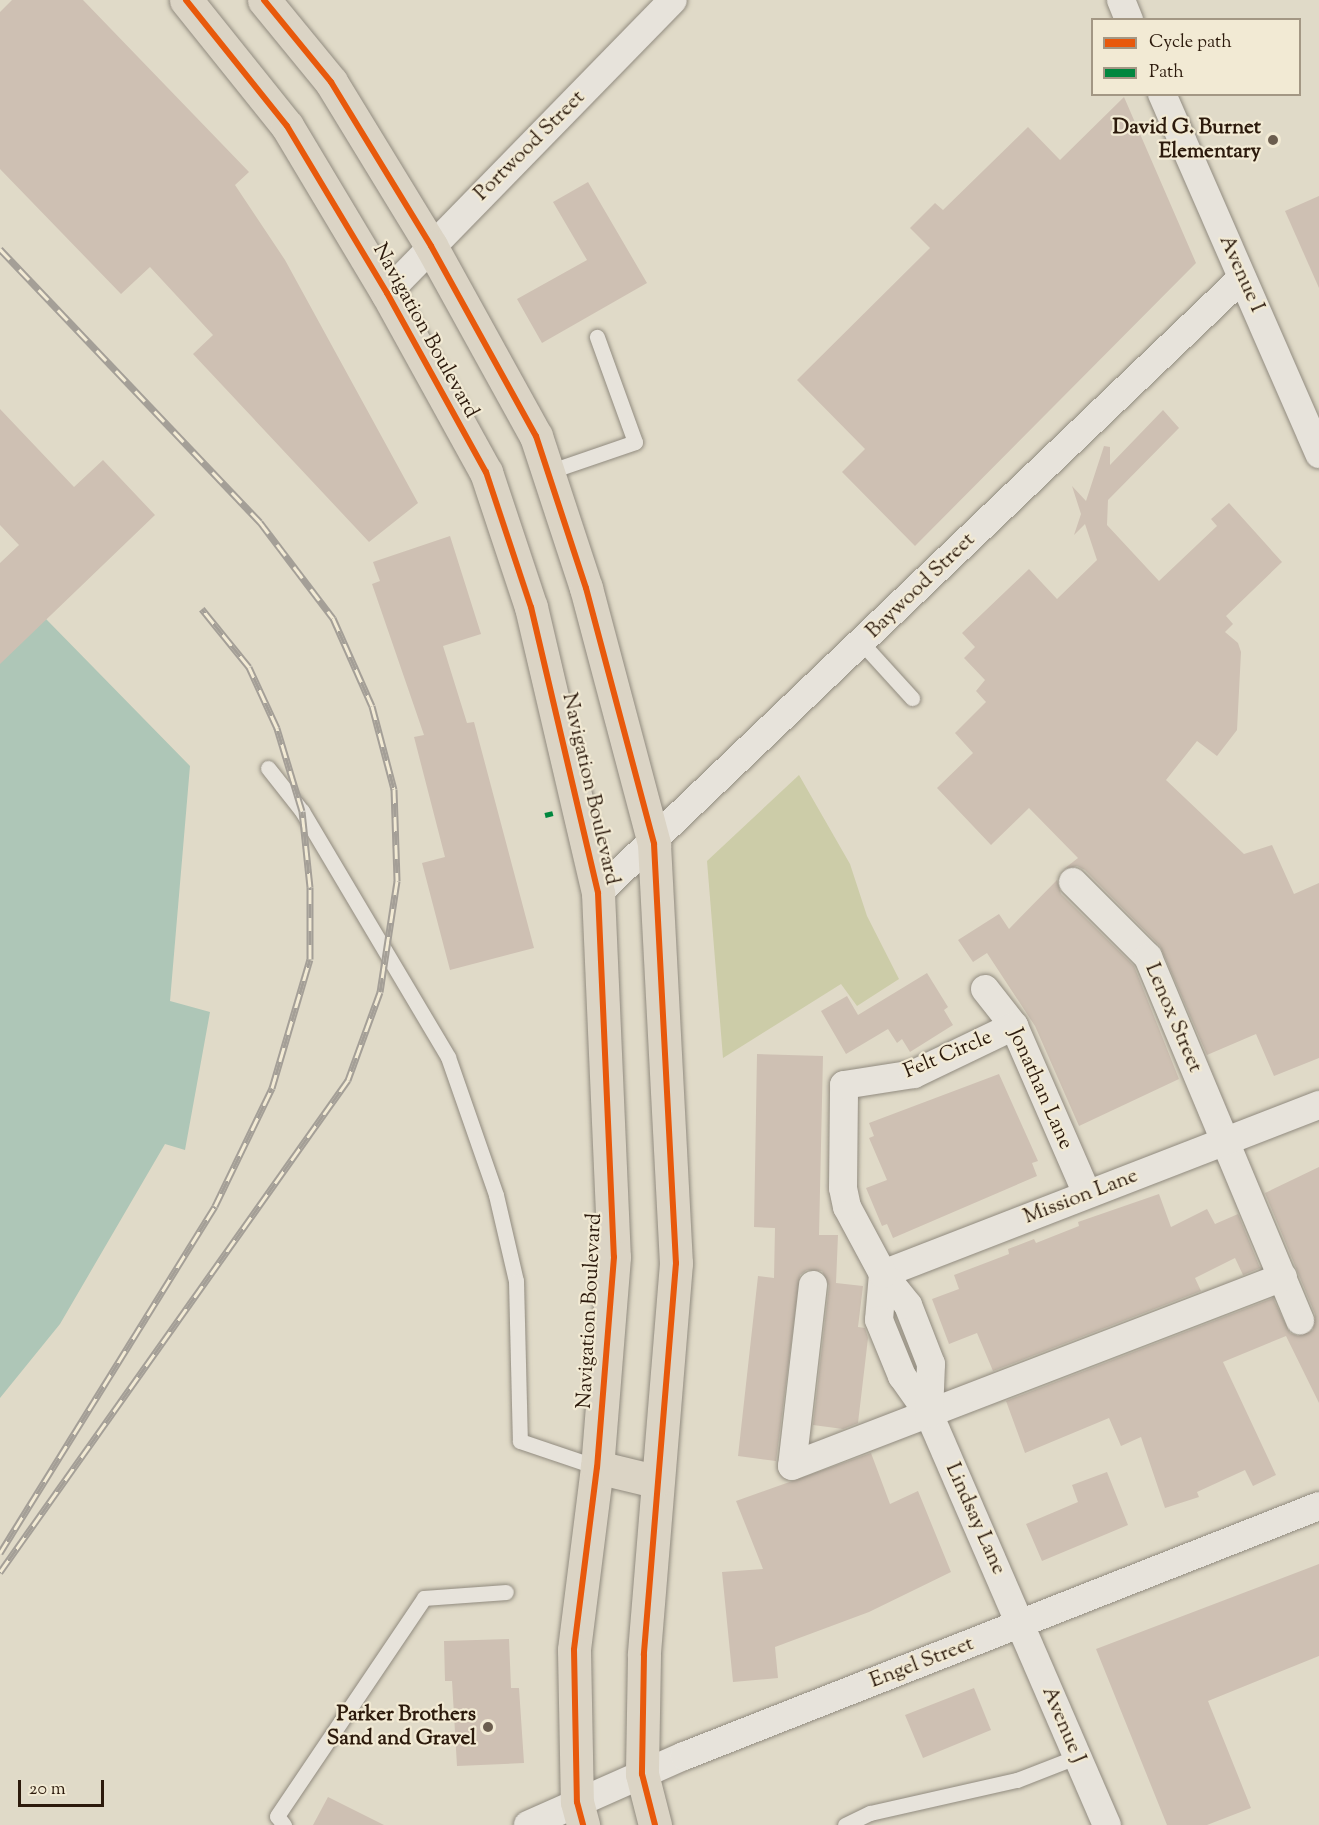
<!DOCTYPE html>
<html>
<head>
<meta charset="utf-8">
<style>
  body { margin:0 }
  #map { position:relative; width:1319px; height:1825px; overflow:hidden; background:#e0dac8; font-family:"Sorts Mill Goudy",serif }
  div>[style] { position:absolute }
  .green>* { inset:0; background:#cccca8 }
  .water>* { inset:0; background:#aec6b7 }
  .building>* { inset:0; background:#cec0b3 }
  .roads { filter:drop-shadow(0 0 2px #918b7f) drop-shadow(0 0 2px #918b7f) }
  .lane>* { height:15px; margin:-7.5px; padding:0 7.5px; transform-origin:7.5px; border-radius:7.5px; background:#e7e3db }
  .street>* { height:28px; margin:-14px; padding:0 14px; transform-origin:14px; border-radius:14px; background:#e7e3db }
  .primary>* { height:33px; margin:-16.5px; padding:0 16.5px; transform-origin:16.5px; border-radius:16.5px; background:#dbd4c5 }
  .rail>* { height:7px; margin-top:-3.5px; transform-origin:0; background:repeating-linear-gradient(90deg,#f2ead4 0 14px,#a49f97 0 28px); box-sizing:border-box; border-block:2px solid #a49f97 }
  .quiet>* { height:4.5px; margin-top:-2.25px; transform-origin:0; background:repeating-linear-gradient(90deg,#00873e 0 9px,transparent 0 13.5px) }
  .cycleway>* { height:6px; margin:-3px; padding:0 3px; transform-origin:3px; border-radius:3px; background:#e8590c }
  .dots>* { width:16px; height:16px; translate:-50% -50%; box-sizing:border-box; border:3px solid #f2ead4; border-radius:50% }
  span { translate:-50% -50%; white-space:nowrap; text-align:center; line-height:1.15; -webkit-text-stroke:4.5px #f2ead4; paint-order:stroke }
  .poi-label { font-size:21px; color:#2c1a0c; font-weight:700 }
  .right { translate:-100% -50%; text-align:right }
  .street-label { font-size:21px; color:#2c1a0c }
  .legend { position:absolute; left:1091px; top:18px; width:210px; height:78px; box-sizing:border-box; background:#f2ead4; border:2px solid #a39784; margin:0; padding:8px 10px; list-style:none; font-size:18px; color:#2c1a0c }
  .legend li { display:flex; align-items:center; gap:12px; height:30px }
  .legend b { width:30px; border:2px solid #a39784 }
  .scale { position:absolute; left:18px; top:1780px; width:86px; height:27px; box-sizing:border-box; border:3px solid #2c1a0c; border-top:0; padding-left:8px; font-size:18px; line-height:21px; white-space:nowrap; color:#2c1a0c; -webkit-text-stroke:4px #f2ead4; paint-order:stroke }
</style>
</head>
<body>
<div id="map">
  <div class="green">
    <div style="clip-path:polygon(799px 775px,850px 864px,867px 916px,899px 979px,857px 1006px,841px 984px,723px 1058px,707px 861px)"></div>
  </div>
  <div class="water">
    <div style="clip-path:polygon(0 572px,190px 766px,170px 1001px,210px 1012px,185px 1150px,165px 1144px,60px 1324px,0 1398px)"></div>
  </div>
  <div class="building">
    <div style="clip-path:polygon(12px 0,83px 0,249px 172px,235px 185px,285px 260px,418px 503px,369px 542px,193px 354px,213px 335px,150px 267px,121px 294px,0 169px,0 12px)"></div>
    <div style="clip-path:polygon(1124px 97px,1196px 263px,915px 546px,842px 472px,865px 449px,797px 380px,930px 248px,910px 228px,935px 203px,943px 210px,1028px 127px,1060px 160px)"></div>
    <div style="clip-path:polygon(588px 182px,647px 283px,542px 343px,517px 299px,587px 260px,553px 202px)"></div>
    <div style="clip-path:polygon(1319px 196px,1319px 288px,1285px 211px)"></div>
    <div style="clip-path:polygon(0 409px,74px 487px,103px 460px,155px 515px,0 664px,0 563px,19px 545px,0 525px)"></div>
    <div style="clip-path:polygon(1163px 410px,1179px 428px,1108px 500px,1107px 525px,1159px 581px,1217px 526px,1211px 519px,1229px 503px,1282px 562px,1226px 616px,1233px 624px,1225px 632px,1238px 643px,1241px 652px,1237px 730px,1217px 756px,1197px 741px,1166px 780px,1244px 854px,1272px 845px,1294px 894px,1319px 883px,1319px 1058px,1274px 1076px,1256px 1034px,1207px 1055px,1160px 946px,1085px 870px,1077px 866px,1064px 869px,1078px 858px,1029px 808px,991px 845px,937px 788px,973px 753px,955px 733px,986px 702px,976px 691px,985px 680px,964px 658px,975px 647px,962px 633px,1029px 569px,1057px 599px,1097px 560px,1085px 524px,1074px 535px,1081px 514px,1072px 486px,1086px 501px,1104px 446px,1110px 447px,1110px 465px)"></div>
    <div style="clip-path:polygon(450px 536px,481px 634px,443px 646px,467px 723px,474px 722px,534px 948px,450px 970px,422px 863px,445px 857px,414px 737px,424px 735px,372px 584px,380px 581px,373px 562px)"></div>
    <div style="clip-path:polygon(1057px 880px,1061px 894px,1134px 966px,1179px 1079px,1079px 1126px,1035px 1026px,987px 953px,973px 962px,958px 940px,999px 914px,1009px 929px)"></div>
    <div style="clip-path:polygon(927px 973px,948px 1007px,944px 1010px,953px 1025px,910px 1052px,902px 1039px,897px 1043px,888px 1029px,846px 1054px,821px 1011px,847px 996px,858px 1015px)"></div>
    <div style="clip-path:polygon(757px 1054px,823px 1056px,819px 1235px,838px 1235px,836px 1283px,863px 1286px,858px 1327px,865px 1328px,868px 1338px,858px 1423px,843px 1429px,813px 1425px,829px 1286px,822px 1271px,807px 1270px,800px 1275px,776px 1461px,738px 1456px,758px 1276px,774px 1278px,775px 1228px,754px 1227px)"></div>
    <div style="clip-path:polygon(999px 1074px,1038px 1161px,1032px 1163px,1037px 1176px,893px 1238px,887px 1224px,882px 1226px,866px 1188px,887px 1180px,869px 1138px,874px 1136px,869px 1123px)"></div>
    <div style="clip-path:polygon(1319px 1167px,1319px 1403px,1286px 1336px,1223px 1362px,1276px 1475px,1253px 1486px,1245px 1470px,1197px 1492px,1199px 1497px,1165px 1508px,1141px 1437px,1121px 1446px,1109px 1418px,1025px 1453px,1006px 1401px,1273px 1298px,1290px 1333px,1298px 1336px,1313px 1330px,1315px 1314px,1265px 1193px)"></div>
    <div style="clip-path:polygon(1159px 1194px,1171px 1227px,1207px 1209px,1215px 1224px,1238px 1214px,1260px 1268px,1243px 1275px,1235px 1258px,1195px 1278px,1201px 1291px,993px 1371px,977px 1333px,949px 1344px,932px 1299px,959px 1289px,954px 1275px,1009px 1254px,1008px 1249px,1034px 1239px,1036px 1243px,1079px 1226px,1078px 1222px)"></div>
    <div style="clip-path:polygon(871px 1453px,890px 1504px,918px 1491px,951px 1572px,869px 1612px,775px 1647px,778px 1678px,733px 1682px,722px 1572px,763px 1569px,736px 1501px)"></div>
    <div style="clip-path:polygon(1107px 1472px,1128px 1525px,1042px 1561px,1026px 1524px,1078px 1502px,1072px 1485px)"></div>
    <div style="clip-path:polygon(1319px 1564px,1319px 1656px,1208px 1701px,1251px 1808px,1207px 1825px,1167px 1825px,1096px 1649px)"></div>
    <div style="clip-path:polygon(509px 1639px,511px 1688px,519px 1688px,524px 1763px,457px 1766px,452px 1681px,445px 1681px,444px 1641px)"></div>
    <div style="clip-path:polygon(974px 1688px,991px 1730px,923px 1758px,905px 1715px)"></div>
    <div style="clip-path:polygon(328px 1797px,384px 1825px,313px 1825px)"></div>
  </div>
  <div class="roads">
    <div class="lane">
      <div style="left:548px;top:472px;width:92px;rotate:-19deg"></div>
      <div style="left:635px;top:442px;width:112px;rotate:-109.9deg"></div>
      <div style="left:861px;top:642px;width:76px;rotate:47.7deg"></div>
      <div style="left:268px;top:768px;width:55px;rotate:51.7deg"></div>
      <div style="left:302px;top:811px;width:286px;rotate:59.3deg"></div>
      <div style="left:448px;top:1057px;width:146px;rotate:70.8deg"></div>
      <div style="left:496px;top:1195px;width:88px;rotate:76.9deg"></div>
      <div style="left:516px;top:1281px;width:160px;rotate:88.6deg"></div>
      <div style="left:520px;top:1441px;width:81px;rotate:18.7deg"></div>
      <div style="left:284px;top:1825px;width:11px;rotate:-128deg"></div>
      <div style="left:277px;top:1816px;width:263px;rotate:-56deg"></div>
      <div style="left:424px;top:1598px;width:82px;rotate:-4.2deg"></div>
      <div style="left:845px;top:1825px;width:28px;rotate:-26deg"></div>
      <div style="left:870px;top:1813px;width:151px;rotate:-12.7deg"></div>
      <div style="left:1017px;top:1780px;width:63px;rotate:-21.3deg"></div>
    </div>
    <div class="street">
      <div style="left:1121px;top:0;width:22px;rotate:68deg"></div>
      <div style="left:1162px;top:94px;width:393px;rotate:66.4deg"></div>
      <div style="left:387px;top:293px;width:409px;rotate:-45.7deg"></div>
      <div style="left:1073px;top:882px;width:106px;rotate:45deg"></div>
      <div style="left:1148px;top:957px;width:394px;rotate:67.3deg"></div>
      <div style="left:598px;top:893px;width:890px;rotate:-43.68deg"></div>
      <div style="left:985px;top:989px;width:47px;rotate:51.9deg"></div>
      <div style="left:1014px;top:1026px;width:183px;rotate:66.5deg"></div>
      <div style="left:883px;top:1274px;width:46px;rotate:95deg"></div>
      <div style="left:879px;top:1320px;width:61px;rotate:67.7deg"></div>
      <div style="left:902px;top:1376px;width:47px;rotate:54.6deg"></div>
      <div style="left:929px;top:1414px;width:448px;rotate:66.6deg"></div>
      <div style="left:883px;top:1274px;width:468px;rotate:-21.2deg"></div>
      <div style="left:813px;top:1285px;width:182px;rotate:96.6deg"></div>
      <div style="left:792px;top:1466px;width:526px;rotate:-21.05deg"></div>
      <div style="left:929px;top:1414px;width:50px;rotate:-87.7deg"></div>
      <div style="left:931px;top:1364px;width:63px;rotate:-111.3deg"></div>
      <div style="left:908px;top:1305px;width:40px;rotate:-129deg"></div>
      <div style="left:883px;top:1274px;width:76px;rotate:-118.2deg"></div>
      <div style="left:847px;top:1207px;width:19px;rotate:-102deg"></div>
      <div style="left:843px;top:1188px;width:103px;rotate:-89.4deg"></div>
      <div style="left:844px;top:1085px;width:71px;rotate:-8.9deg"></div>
      <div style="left:914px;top:1074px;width:111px;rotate:-25.6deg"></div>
      <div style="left:528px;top:1825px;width:171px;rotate:-23.9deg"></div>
      <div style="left:684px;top:1756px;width:682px;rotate:-21.49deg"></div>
    </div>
    <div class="primary">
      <div style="left:186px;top:0;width:161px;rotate:51.3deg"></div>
      <div style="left:287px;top:126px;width:195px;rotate:59.1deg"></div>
      <div style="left:387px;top:293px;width:205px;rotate:61.1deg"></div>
      <div style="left:486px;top:472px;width:142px;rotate:71.6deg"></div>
      <div style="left:531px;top:607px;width:294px;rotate:76.8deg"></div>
      <div style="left:598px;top:893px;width:364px;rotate:87.5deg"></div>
      <div style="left:614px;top:1257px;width:211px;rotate:94.6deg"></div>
      <div style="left:597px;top:1467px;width:184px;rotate:97.2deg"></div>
      <div style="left:574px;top:1650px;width:152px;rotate:88.9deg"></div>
      <div style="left:577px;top:1802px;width:24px;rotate:75deg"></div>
      <div style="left:264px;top:0;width:106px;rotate:50.7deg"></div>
      <div style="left:331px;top:82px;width:192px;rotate:58.6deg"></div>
      <div style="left:431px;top:246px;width:217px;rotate:61.1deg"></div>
      <div style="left:536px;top:436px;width:160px;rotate:71.8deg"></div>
      <div style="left:586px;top:588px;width:265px;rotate:75.1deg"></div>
      <div style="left:654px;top:844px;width:420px;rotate:87deg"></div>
      <div style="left:676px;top:1263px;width:393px;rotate:94.7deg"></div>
      <div style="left:644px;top:1655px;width:119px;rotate:91deg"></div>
      <div style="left:642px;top:1774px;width:53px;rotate:75.7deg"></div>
      <div style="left:597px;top:1467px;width:60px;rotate:13.6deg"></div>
    </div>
  </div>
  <div class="rail">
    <div style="left:0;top:249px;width:377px;rotate:46.4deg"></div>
    <div style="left:260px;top:522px;width:121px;rotate:52.8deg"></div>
    <div style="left:333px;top:618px;width:96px;rotate:66.1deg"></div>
    <div style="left:372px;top:706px;width:86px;rotate:75.2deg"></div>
    <div style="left:394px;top:789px;width:92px;rotate:88.1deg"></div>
    <div style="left:397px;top:881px;width:112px;rotate:98.7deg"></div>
    <div style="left:380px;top:992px;width:94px;rotate:110deg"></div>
    <div style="left:348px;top:1080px;width:603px;rotate:125.27deg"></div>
    <div style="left:0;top:1553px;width:408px;rotate:-58.2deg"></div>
    <div style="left:215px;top:1206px;width:131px;rotate:-64.2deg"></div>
    <div style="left:272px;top:1088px;width:134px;rotate:-73.6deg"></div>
    <div style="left:310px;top:959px;width:72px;rotate:-90deg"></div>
    <div style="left:310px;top:887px;width:76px;rotate:-96deg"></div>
    <div style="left:302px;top:811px;width:87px;rotate:-106.8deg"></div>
    <div style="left:277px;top:728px;width:67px;rotate:-114.7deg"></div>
    <div style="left:249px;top:667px;width:75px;rotate:-129deg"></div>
  </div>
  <div class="quiet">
    <div style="left:545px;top:815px;width:8px;rotate:-14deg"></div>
  </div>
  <div class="cycleway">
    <div style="left:186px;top:0;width:161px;rotate:51.3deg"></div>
    <div style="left:287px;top:126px;width:195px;rotate:59.1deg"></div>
    <div style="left:387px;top:293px;width:205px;rotate:61.1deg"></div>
    <div style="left:486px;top:472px;width:142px;rotate:71.6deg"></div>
    <div style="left:531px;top:607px;width:294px;rotate:76.8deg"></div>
    <div style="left:598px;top:893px;width:364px;rotate:87.5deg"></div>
    <div style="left:614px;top:1257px;width:211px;rotate:94.6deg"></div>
    <div style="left:597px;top:1467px;width:184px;rotate:97.2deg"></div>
    <div style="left:574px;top:1650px;width:152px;rotate:88.9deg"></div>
    <div style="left:577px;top:1802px;width:24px;rotate:75deg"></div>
    <div style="left:264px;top:0;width:106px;rotate:50.7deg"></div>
    <div style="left:331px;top:82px;width:192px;rotate:58.6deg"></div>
    <div style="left:431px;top:246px;width:217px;rotate:61.1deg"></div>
    <div style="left:536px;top:436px;width:160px;rotate:71.8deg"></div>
    <div style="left:586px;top:588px;width:265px;rotate:75.1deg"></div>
    <div style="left:654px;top:844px;width:420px;rotate:87deg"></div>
    <div style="left:676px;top:1263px;width:393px;rotate:94.7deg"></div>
    <div style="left:644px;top:1655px;width:119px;rotate:91deg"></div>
    <div style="left:642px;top:1774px;width:53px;rotate:75.7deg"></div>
  </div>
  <div class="dots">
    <div style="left:1273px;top:140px;background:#6b5d4e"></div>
    <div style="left:488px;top:1727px;background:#6b5d4e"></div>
  </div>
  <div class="poi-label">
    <span class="right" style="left:1261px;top:140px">David G. Burnet<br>Elementary</span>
    <span class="right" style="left:476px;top:1727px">Parker Brothers<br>Sand and Gravel</span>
  </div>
  <div class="street-label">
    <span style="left:530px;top:146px;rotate:-45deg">Portwood Street</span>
    <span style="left:1241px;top:274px;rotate:66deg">Avenue I</span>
    <span style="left:425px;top:331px;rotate:61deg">Navigation Boulevard</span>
    <span style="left:921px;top:586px;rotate:-44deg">Baywood Street</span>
    <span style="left:590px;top:789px;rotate:77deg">Navigation Boulevard</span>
    <span style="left:1173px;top:1018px;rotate:67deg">Lenox Street</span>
    <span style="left:948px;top:1055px;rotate:-23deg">Felt Circle</span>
    <span style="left:1040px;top:1089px;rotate:66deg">Jonathan Lane</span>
    <span style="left:1081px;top:1197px;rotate:-21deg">Mission Lane</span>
    <span style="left:590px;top:1311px;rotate:-87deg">Navigation Boulevard</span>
    <span style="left:975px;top:1519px;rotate:66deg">Lindsay Lane</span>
    <span style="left:922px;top:1663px;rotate:-21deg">Engel Street</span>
    <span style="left:1063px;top:1725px;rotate:67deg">Avenue J</span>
  </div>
  <ul class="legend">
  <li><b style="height:8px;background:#e8590c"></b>Cycle path</li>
  <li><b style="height:8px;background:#00873e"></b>Path</li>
  </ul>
  <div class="scale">20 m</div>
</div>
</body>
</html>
